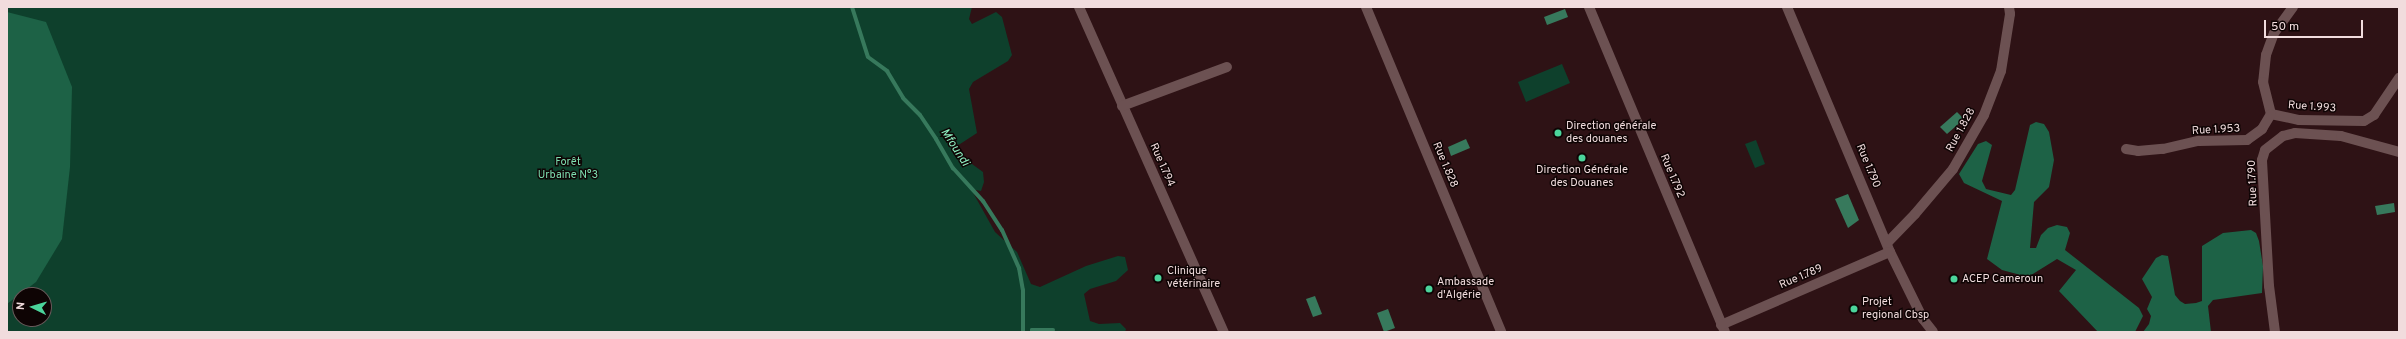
<!DOCTYPE html>
<html>
<head>
<meta charset="utf-8">
<style>
  body { margin:0 }
  #map { position:relative; width:2406px; height:339px; overflow:hidden; background:#2e1215; font-family:Overpass,sans-serif }
  div>[style] { position:absolute }
  .green>* { inset:0; background:#0e402c }
  .forest>* { inset:0; background:#1d6246 }
  .water>* { inset:0; background:#37795c }
  .stream>* { height:4px; margin:-2px; padding:0 2px; transform-origin:2px; border-radius:2px; background:#37795c }
  .minor>* { height:10px; margin:-5px; padding:0 5px; transform-origin:5px; border-radius:5px; background:#6c5152 }
  .dots>* { width:11px; height:11px; translate:-50% -50%; box-sizing:border-box; border:2px solid #0e0404; border-radius:50% }
  span { translate:-50% -50%; white-space:nowrap; text-align:center; line-height:1.15; -webkit-text-stroke:3px #0e0404; paint-order:stroke }
  .street-label { font-size:11px; color:#f1dcdd }
  .poi-label { font-size:11px; color:#f1dcdd }
  .left { translate:0 -50%; text-align:left }
  .park-label { font-size:11px; color:#7ddeb0 }
  .water-label { font-size:12px; color:#8eefc1; font-style:italic }
  .frame { position:absolute; inset:0; border:8px solid #f1dcdd; pointer-events:none }
  .north { position:absolute; left:12px; top:287px; width:40px; height:40px; box-sizing:border-box; background:#0e0404; border:1px solid #695a5b; border-radius:50%; rotate:275deg; font-size:11px; font-weight:700; line-height:16px; text-align:center; color:#f1dcdd }
  .north::after { content:''; display:block; margin:auto; width:14px; height:18px; background:#4bd49b; clip-path:polygon(50% 0,100% 100%,50% 72%,0 100%) }
  .scale { position:absolute; left:2264px; top:20px; width:99px; height:18px; box-sizing:border-box; border:2px solid #f1dcdd; border-top:0; padding-left:5px; font-size:12px; line-height:14px; white-space:nowrap; color:#f1dcdd; -webkit-text-stroke:3px #0e0404; paint-order:stroke }
</style>
</head>
<body>
<div id="map">
  <div class="green">
    <div style="clip-path:polygon(evenodd,7px 7px,972px 7px,969px 19px,972px 24px,996px 12px,1002px 17px,1012px 55px,1008px 61px,973px 82px,969px 89px,977px 133px,957px 146px,965px 159px,983px 172px,984px 182px,981px 191px,971px 189px,995px 232px,1017px 252px,1031px 284px,1040px 287px,1086px 266px,1118px 256px,1125px 257px,1128px 270px,1116px 281px,1090px 289px,1084px 294px,1090px 321px,1099px 324px,1120px 323px,1126px 329px,1125px 332px,7px 332px,7px 7px,20px 295px,44px 295px,44px 319px,20px 319px,20px 295px)"></div>
    <div style="clip-path:polygon(1562px 64px,1570px 83px,1526px 102px,1518px 82px)"></div>
    <div style="clip-path:polygon(1756px 140px,1765px 164px,1755px 168px,1745px 144px)"></div>
  </div>
  <div class="forest">
    <div style="clip-path:polygon(7px 12px,46px 22px,72px 87px,70px 167px,62px 239px,36px 282px,7px 304px)"></div>
    <div style="clip-path:polygon(2036px 122px,2044px 124px,2049px 132px,2054px 160px,2049px 187px,2034px 202px,2030px 248px,2036px 248px,2041px 235px,2048px 228px,2057px 225px,2067px 227px,2070px 233px,2065px 250px,2139px 308px,2143px 316px,2135px 332px,2098px 332px,2059px 291px,2076px 270px,2057px 259px,2028px 277px,2002px 270px,1987px 259px,2002px 201px,1964px 183px,1959px 174px,1978px 144px,1986px 141px,1992px 145px,1982px 181px,1986px 189px,2011px 195px,2015px 190px,2030px 125px)"></div>
    <div style="clip-path:polygon(2251px 230px,2256px 233px,2259px 241px,2263px 266px,2262px 293px,2213px 300px,2208px 306px,2211px 332px,2143px 332px,2149px 324px,2151px 316px,2147px 309px,2152px 297px,2142px 279px,2156px 258px,2162px 255px,2168px 256px,2175px 295px,2180px 301px,2185px 304px,2196px 303px,2202px 301px,2202px 246px,2223px 233px)"></div>
  </div>
  <div class="water">
    <div style="clip-path:polygon(1565px 9px,1568px 17px,1547px 25px,1544px 17px)"></div>
    <div style="clip-path:polygon(1957px 112px,1964px 119px,1947px 134px,1940px 127px)"></div>
    <div style="clip-path:polygon(1466px 139px,1470px 148px,1451px 156px,1448px 147px)"></div>
    <div style="clip-path:polygon(1848px 194px,1859px 220px,1848px 228px,1835px 199px)"></div>
    <div style="clip-path:polygon(2394px 203px,2395px 212px,2377px 215px,2375px 206px)"></div>
    <div style="clip-path:polygon(1315px 296px,1322px 314px,1313px 317px,1306px 299px)"></div>
    <div style="clip-path:polygon(1388px 309px,1395px 328px,1384px 332px,1377px 313px)"></div>
  </div>
  <div class="stream">
    <div style="left:852px;top:7px;width:52px;rotate:72.3deg"></div>
    <div style="left:868px;top:57px;width:24px;rotate:36deg"></div>
    <div style="left:887px;top:71px;width:31px;rotate:59deg"></div>
    <div style="left:903px;top:98px;width:24px;rotate:45deg"></div>
    <div style="left:920px;top:115px;width:29px;rotate:56deg"></div>
    <div style="left:936px;top:139px;width:34px;rotate:60deg"></div>
    <div style="left:953px;top:168px;width:45px;rotate:47.7deg"></div>
    <div style="left:983px;top:201px;width:35px;rotate:57deg"></div>
    <div style="left:1002px;top:230px;width:42px;rotate:65.9deg"></div>
    <div style="left:1019px;top:268px;width:22px;rotate:80deg"></div>
    <div style="left:1023px;top:290px;width:42px;rotate:90deg"></div>
    <div style="left:1032px;top:332px;width:2px;rotate:-90deg"></div>
    <div style="left:1032px;top:330px;width:21px"></div>
  </div>
  <div class="minor">
    <div style="left:1079px;top:7px;width:356px;rotate:66deg"></div>
    <div style="left:1366px;top:7px;width:352px;rotate:67.4deg"></div>
    <div style="left:1589px;top:7px;width:352px;rotate:67.3deg"></div>
    <div style="left:1787px;top:7px;width:266px;rotate:67.2deg"></div>
    <div style="left:1890px;top:252px;width:75px;rotate:63.8deg"></div>
    <div style="left:1923px;top:319px;width:16px;rotate:52deg"></div>
    <div style="left:2293px;top:7px;width:32px;rotate:126deg"></div>
    <div style="left:2274px;top:33px;width:23px;rotate:110deg"></div>
    <div style="left:2266px;top:55px;width:27px;rotate:96deg"></div>
    <div style="left:2263px;top:82px;width:33px;rotate:76deg"></div>
    <div style="left:2271px;top:114px;width:29px;rotate:12deg"></div>
    <div style="left:2299px;top:120px;width:65px;rotate:0.9deg"></div>
    <div style="left:2364px;top:121px;width:12px;rotate:-31deg"></div>
    <div style="left:2374px;top:115px;width:45px;rotate:-56deg"></div>
    <div style="left:1122px;top:106px;width:112px;rotate:-20.4deg"></div>
    <div style="left:2126px;top:149px;width:12px;rotate:9deg"></div>
    <div style="left:2138px;top:151px;width:25px;rotate:-5deg"></div>
    <div style="left:2163px;top:149px;width:37px;rotate:-13deg"></div>
    <div style="left:2199px;top:141px;width:48px;rotate:-1.2deg"></div>
    <div style="left:2247px;top:140px;width:19px;rotate:-36deg"></div>
    <div style="left:2262px;top:129px;width:17px;rotate:-59deg"></div>
    <div style="left:1887px;top:243px;width:40px;rotate:-46deg"></div>
    <div style="left:1915px;top:214px;width:59px;rotate:-49.8deg"></div>
    <div style="left:1953px;top:169px;width:62px;rotate:-60.1deg"></div>
    <div style="left:1984px;top:115px;width:47px;rotate:-68.9deg"></div>
    <div style="left:2001px;top:71px;width:58px;rotate:-81deg"></div>
    <div style="left:2010px;top:14px;width:7px;rotate:-98deg"></div>
    <div style="left:1721px;top:325px;width:184px;rotate:-23.4deg"></div>
    <div style="left:2275px;top:332px;width:46px;rotate:-97.4deg"></div>
    <div style="left:2269px;top:286px;width:126px;rotate:-93.2deg"></div>
    <div style="left:2262px;top:160px;width:10px;rotate:-73deg"></div>
    <div style="left:2265px;top:150px;width:23px;rotate:-38deg"></div>
    <div style="left:2283px;top:136px;width:12px;rotate:-14deg"></div>
    <div style="left:2295px;top:133px;width:46px;rotate:3.7deg"></div>
    <div style="left:2341px;top:136px;width:60px;rotate:15.4deg"></div>
  </div>
  <div class="dots">
    <div style="left:1558px;top:133px;background:#4bd49b"></div>
    <div style="left:1582px;top:158px;background:#4bd49b"></div>
    <div style="left:1158px;top:278px;background:#4bd49b"></div>
    <div style="left:1954px;top:279px;background:#4bd49b"></div>
    <div style="left:1429px;top:289px;background:#4bd49b"></div>
    <div style="left:1854px;top:309px;background:#4bd49b"></div>
  </div>
  <div class="street-label">
    <span style="left:2312px;top:107px;rotate:4deg">Rue 1.993</span>
    <span style="left:1961px;top:130px;rotate:-61deg">Rue 1.828</span>
    <span style="left:2216px;top:130px;rotate:-3deg">Rue 1.953</span>
    <span style="left:1162px;top:165px;rotate:66deg">Rue 1.794</span>
    <span style="left:1445px;top:165px;rotate:67deg">Rue 1.828</span>
    <span style="left:1868px;top:166px;rotate:67deg">Rue 1.790</span>
    <span style="left:1672px;top:176px;rotate:67deg">Rue 1.792</span>
    <span style="left:2253px;top:183px;rotate:-92deg">Rue 1.790</span>
    <span style="left:1801px;top:277px;rotate:-23deg">Rue 1.789</span>
  </div>
  <div class="poi-label">
    <span class="left" style="left:1566px;top:133px">Direction générale<br>des douanes</span>
    <span style="left:1582px;top:177px">Direction Générale<br>des Douanes</span>
    <span class="left" style="left:1167px;top:278px">Clinique<br>vétérinaire</span>
    <span class="left" style="left:1962px;top:279px">ACEP Cameroun</span>
    <span class="left" style="left:1437px;top:289px">Ambassade<br>d'Algérie</span>
    <span class="left" style="left:1862px;top:309px">Projet<br>regional Cbsp</span>
  </div>
  <div class="park-label">
    <span style="left:568px;top:169px">Forêt<br>Urbaine N°3</span>
  </div>
  <div class="water-label">
    <span style="left:954px;top:148px;rotate:57deg">Mfoundi</span>
  </div>
  <div class="frame"></div>
  <div class="north">N</div>
  <div class="scale">50 m</div>
</div>
</body>
</html>
